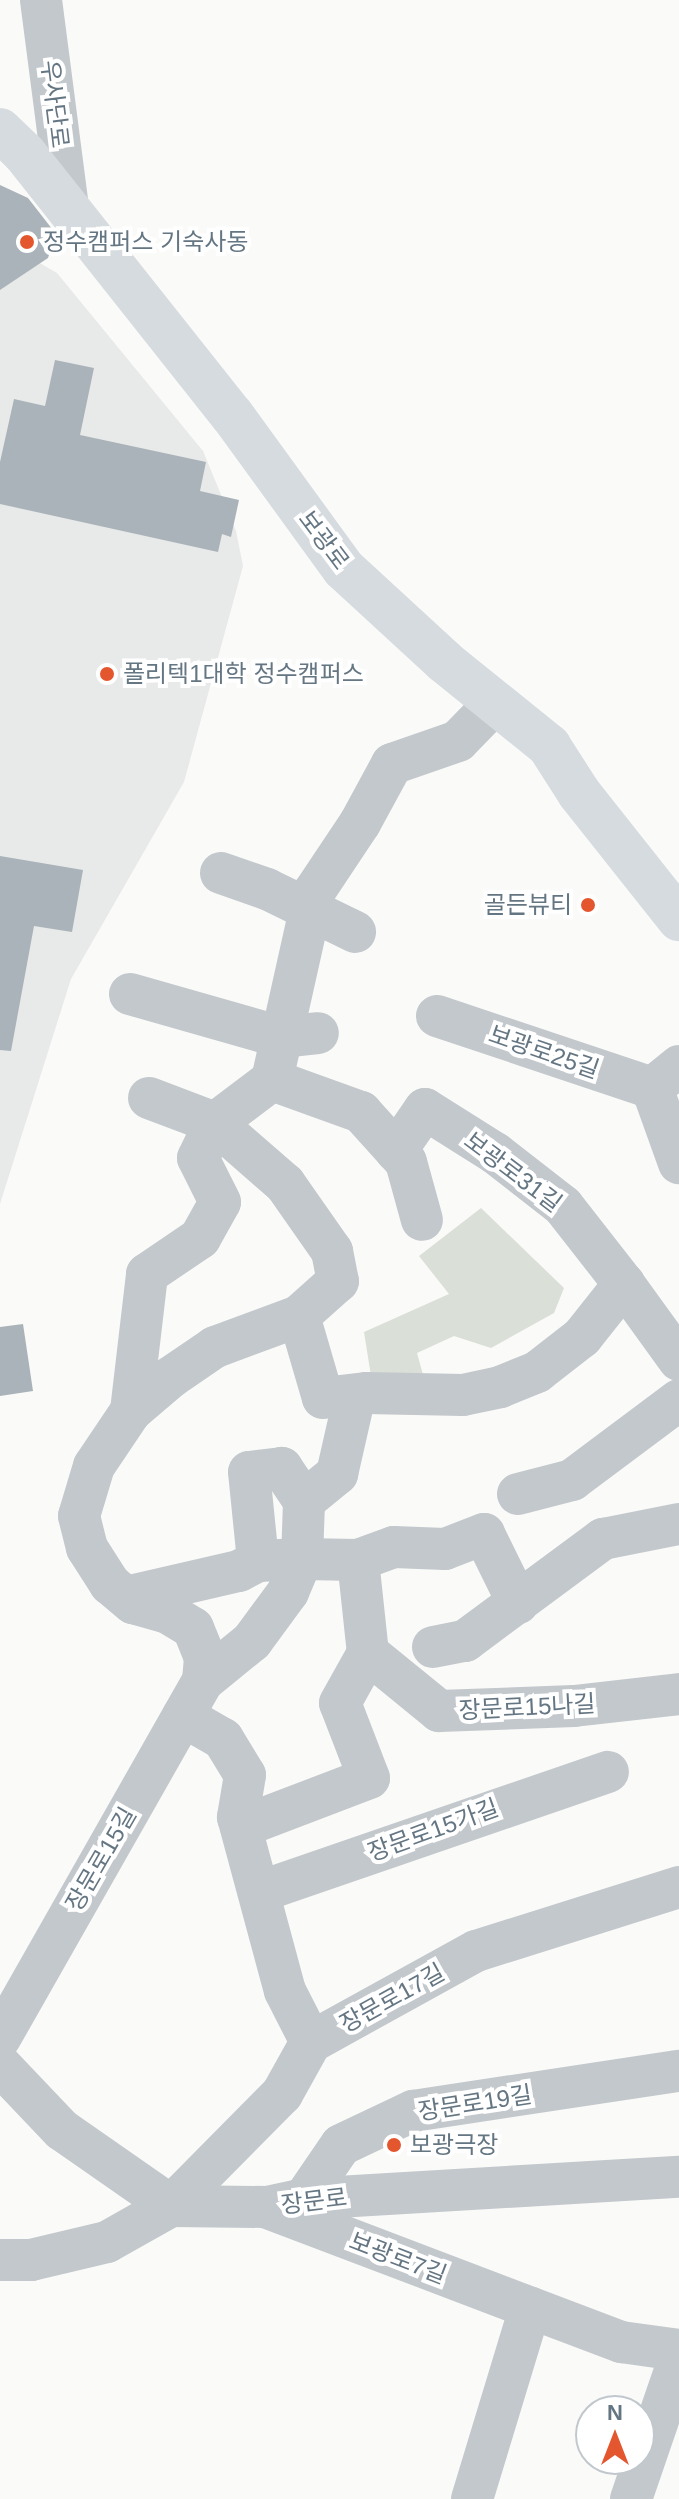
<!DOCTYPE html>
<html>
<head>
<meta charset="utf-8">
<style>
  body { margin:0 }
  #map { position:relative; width:679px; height:2499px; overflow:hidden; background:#fafaf8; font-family:Helvetica,"Noto Sans KR",sans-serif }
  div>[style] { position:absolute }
  .built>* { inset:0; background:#e8e9e9 }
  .green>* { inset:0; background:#dadfd7 }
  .building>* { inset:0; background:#aab3b9 }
  .minor>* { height:42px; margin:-21px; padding:0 21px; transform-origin:21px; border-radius:21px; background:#c3c8cc }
  .major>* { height:44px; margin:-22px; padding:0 22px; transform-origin:22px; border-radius:22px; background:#d6dbdf }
  .dots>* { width:22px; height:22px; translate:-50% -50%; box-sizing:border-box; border:4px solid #fff; border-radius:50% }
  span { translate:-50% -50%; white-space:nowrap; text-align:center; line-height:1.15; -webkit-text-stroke:8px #fff; paint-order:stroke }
  .street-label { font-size:24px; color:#657683 }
  .poi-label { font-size:24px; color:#657683 }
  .left { translate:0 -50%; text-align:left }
  .right { translate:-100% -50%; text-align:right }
  .north { position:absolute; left:575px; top:2395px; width:80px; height:80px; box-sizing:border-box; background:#fff; border:2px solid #c1c8cd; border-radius:50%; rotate:0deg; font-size:22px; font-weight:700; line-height:32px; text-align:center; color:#657683 }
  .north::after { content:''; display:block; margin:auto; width:28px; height:36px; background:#e4572e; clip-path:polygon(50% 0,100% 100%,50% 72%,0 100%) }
</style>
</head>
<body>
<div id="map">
  <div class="built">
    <div style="clip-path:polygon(0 240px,57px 273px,203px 451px,236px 531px,243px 566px,184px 782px,71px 979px,0 1204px)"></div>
  </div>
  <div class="green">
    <div style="clip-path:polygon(481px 1208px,564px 1288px,554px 1313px,491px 1348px,454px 1336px,417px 1353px,425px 1382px,371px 1376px,364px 1332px,449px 1294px,419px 1256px)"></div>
  </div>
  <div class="building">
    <div style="clip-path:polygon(0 185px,28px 198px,56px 234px,48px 258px,0 290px)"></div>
    <div style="clip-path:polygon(55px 360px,94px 368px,80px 435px,206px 462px,200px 491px,239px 500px,231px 537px,222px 534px,218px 552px,0 504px,0 462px,14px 399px,45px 406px)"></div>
    <div style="clip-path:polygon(0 856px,83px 870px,72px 932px,34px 926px,11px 1051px,0 1050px)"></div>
    <div style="clip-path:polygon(23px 1324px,33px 1391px,0 1396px,0 1327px)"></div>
  </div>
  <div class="minor">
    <div style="left:41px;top:0;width:210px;rotate:82.6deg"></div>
    <div style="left:221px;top:873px;width:49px;rotate:19.2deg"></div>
    <div style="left:267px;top:889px;width:98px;rotate:26deg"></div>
    <div style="left:130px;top:994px;width:157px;rotate:15.9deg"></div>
    <div style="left:281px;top:1037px;width:37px;rotate:-6deg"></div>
    <div style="left:437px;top:1016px;width:227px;rotate:18.5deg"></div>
    <div style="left:652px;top:1088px;width:35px;rotate:-39deg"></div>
    <div style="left:272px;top:1080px;width:95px;rotate:19.8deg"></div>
    <div style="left:361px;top:1112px;width:67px;rotate:48deg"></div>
    <div style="left:406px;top:1162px;width:60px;rotate:74.6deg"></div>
    <div style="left:652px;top:1088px;width:80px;rotate:70.2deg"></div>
    <div style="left:149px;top:1098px;width:71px;rotate:20.7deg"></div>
    <div style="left:215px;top:1123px;width:93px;rotate:41.1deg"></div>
    <div style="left:285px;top:1184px;width:82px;rotate:55deg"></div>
    <div style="left:332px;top:1251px;width:31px;rotate:79deg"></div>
    <div style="left:338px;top:1281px;width:52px;rotate:138.1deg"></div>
    <div style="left:299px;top:1316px;width:90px;rotate:159.7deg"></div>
    <div style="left:215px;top:1347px;width:53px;rotate:145.7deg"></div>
    <div style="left:171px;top:1377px;width:52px;rotate:139.6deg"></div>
    <div style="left:131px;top:1411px;width:66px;rotate:123.9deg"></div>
    <div style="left:94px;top:1466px;width:52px;rotate:106.7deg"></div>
    <div style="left:79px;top:1516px;width:33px;rotate:76deg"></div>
    <div style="left:87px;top:1548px;width:43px;rotate:57.4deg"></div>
    <div style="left:110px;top:1584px;width:30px;rotate:40deg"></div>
    <div style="left:133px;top:1603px;width:36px;rotate:16deg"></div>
    <div style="left:168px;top:1613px;width:29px;rotate:31deg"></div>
    <div style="left:193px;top:1628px;width:32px;rotate:68deg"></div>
    <div style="left:205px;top:1658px;width:23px;rotate:95deg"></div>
    <div style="left:396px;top:1151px;width:51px;rotate:-55.4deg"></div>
    <div style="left:425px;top:1109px;width:83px;rotate:32.2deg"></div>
    <div style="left:495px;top:1153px;width:86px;rotate:37.9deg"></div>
    <div style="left:563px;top:1206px;width:99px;rotate:52deg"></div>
    <div style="left:299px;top:1316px;width:85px;rotate:73.7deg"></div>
    <div style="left:323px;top:1398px;width:43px;rotate:-6.6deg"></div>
    <div style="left:366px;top:1393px;width:97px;rotate:1.2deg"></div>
    <div style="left:463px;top:1395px;width:38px;rotate:-12deg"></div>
    <div style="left:500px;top:1387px;width:40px;rotate:-22deg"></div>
    <div style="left:537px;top:1372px;width:57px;rotate:-37.9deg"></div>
    <div style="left:582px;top:1337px;width:68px;rotate:-51.6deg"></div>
    <div style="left:624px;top:1284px;width:94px;rotate:54.1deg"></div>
    <div style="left:131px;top:1411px;width:138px;rotate:-83.3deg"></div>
    <div style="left:147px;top:1274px;width:64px;rotate:-34.2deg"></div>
    <div style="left:200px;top:1238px;width:41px;rotate:-60.9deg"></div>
    <div style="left:220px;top:1202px;width:49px;rotate:-116.6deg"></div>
    <div style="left:198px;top:1158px;width:39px;rotate:-64deg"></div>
    <div style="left:215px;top:1123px;width:71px;rotate:-37deg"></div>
    <div style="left:272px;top:1080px;width:193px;rotate:-77.4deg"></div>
    <div style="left:314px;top:892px;width:83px;rotate:-56.3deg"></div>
    <div style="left:360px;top:823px;width:67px;rotate:-61.5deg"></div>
    <div style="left:392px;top:764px;width:70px;rotate:-19.2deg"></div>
    <div style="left:458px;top:741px;width:54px;rotate:-45.7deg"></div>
    <div style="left:518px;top:1494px;width:56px;rotate:-14.5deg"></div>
    <div style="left:572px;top:1480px;width:134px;rotate:-36.8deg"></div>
    <div style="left:304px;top:1501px;width:43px;rotate:-39.3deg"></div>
    <div style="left:337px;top:1474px;width:81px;rotate:-77.2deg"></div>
    <div style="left:358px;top:1560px;width:38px;rotate:-20deg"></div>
    <div style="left:394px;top:1547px;width:51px;rotate:2.2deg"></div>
    <div style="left:445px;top:1549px;width:42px;rotate:-21deg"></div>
    <div style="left:484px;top:1534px;width:77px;rotate:63.8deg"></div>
    <div style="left:126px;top:1597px;width:116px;rotate:-13deg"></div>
    <div style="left:239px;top:1571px;width:21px;rotate:-28deg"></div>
    <div style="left:258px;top:1561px;width:44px;rotate:-2.6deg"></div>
    <div style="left:302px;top:1559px;width:58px;rotate:-88deg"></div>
    <div style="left:304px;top:1501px;width:40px;rotate:-124deg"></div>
    <div style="left:282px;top:1468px;width:33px;rotate:173deg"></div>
    <div style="left:249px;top:1472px;width:89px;rotate:84.2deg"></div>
    <div style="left:433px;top:1647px;width:33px;rotate:-11deg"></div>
    <div style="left:465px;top:1641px;width:172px;rotate:-36.5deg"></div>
    <div style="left:603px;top:1539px;width:77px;rotate:-11.2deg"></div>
    <div style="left:183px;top:1716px;width:46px;rotate:29.9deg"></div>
    <div style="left:223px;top:1739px;width:42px;rotate:58.6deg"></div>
    <div style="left:245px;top:1775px;width:43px;rotate:99.5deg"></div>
    <div style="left:238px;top:1817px;width:180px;rotate:74.9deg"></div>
    <div style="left:285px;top:1991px;width:57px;rotate:63deg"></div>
    <div style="left:241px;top:1827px;width:137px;rotate:-20.9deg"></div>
    <div style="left:369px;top:1778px;width:80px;rotate:-111.1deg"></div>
    <div style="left:340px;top:1703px;width:57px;rotate:-60.8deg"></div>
    <div style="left:259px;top:1892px;width:369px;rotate:-19deg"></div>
    <div style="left:0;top:2038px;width:411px;rotate:-60.4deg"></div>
    <div style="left:203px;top:1681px;width:63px;rotate:-39.2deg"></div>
    <div style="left:252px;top:1641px;width:61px;rotate:-53.7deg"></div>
    <div style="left:288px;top:1592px;width:36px;rotate:-67deg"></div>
    <div style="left:302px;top:1559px;width:56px;rotate:1deg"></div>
    <div style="left:358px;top:1560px;width:94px;rotate:83.9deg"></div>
    <div style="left:368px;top:1653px;width:92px;rotate:39.2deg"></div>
    <div style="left:439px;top:1711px;width:135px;rotate:-2.1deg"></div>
    <div style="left:574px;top:1706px;width:106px;rotate:-6.5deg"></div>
    <div style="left:0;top:2065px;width:90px;rotate:46.4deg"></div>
    <div style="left:62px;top:2130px;width:133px;rotate:34.9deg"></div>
    <div style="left:171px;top:2206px;width:96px;rotate:0.6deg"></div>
    <div style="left:267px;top:2207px;width:38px;rotate:-12deg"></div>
    <div style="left:304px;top:2199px;width:376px;rotate:-3.4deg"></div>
    <div style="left:304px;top:2199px;width:65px;rotate:-55.6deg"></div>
    <div style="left:341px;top:2145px;width:80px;rotate:-25.3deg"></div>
    <div style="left:413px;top:2111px;width:269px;rotate:-8.6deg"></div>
    <div style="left:268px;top:2208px;width:378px;rotate:20.8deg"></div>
    <div style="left:621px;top:2342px;width:59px;rotate:7.9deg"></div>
    <div style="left:0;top:2260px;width:31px"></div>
    <div style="left:31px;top:2260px;width:78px;rotate:-13.3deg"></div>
    <div style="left:107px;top:2242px;width:73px;rotate:-29.4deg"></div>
    <div style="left:171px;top:2206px;width:158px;rotate:-45.3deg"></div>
    <div style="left:282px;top:2094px;width:60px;rotate:-60.9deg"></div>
    <div style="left:311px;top:2042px;width:188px;rotate:-28.9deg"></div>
    <div style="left:476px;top:1951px;width:213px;rotate:-17.5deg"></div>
    <div style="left:472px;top:2499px;width:200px;rotate:-73.1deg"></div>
    <div style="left:631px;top:2499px;width:148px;rotate:-71.1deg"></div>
  </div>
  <div class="major">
    <div style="left:0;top:130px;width:33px;rotate:44deg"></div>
    <div style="left:24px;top:153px;width:335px;rotate:51.6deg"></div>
    <div style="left:232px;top:415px;width:190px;rotate:54deg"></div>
    <div style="left:344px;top:569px;width:137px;rotate:42.6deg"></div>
    <div style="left:445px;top:662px;width:134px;rotate:38.9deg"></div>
    <div style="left:549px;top:746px;width:56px;rotate:57.4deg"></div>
    <div style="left:579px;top:793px;width:161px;rotate:51.6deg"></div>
  </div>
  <div class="dots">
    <div style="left:27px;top:242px;background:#e4572e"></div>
    <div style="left:107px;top:674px;background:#e4572e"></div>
    <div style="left:588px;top:905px;background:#e4572e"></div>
    <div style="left:394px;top:2145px;background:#e4572e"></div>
  </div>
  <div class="street-label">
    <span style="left:55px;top:104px;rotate:83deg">우사단로</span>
    <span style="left:324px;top:540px;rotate:53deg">보광로</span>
    <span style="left:544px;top:1052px;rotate:19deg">보광로25길</span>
    <span style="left:513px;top:1172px;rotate:37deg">보광로31길</span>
    <span style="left:527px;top:1707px;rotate:-3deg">장문로15나길</span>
    <span style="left:433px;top:1830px;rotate:-20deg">장문로15가길</span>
    <span style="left:101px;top:1859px;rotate:-60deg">장문로15길</span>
    <span style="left:392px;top:1998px;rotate:-29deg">장문로17길</span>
    <span style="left:475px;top:2103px;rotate:-9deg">장문로19길</span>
    <span style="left:314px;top:2201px;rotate:-7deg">장문로</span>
    <span style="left:398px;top:2258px;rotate:21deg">보광로7길</span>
  </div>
  <div class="poi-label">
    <span class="left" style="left:43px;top:242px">정수캠퍼스 기숙사동</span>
    <span class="left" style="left:123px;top:674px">폴리텍1대학 정수캠퍼스</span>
    <span class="right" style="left:572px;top:905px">골든뷰티</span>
    <span class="left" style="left:410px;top:2145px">보광극장</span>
  </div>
  <div class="north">N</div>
</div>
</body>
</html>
